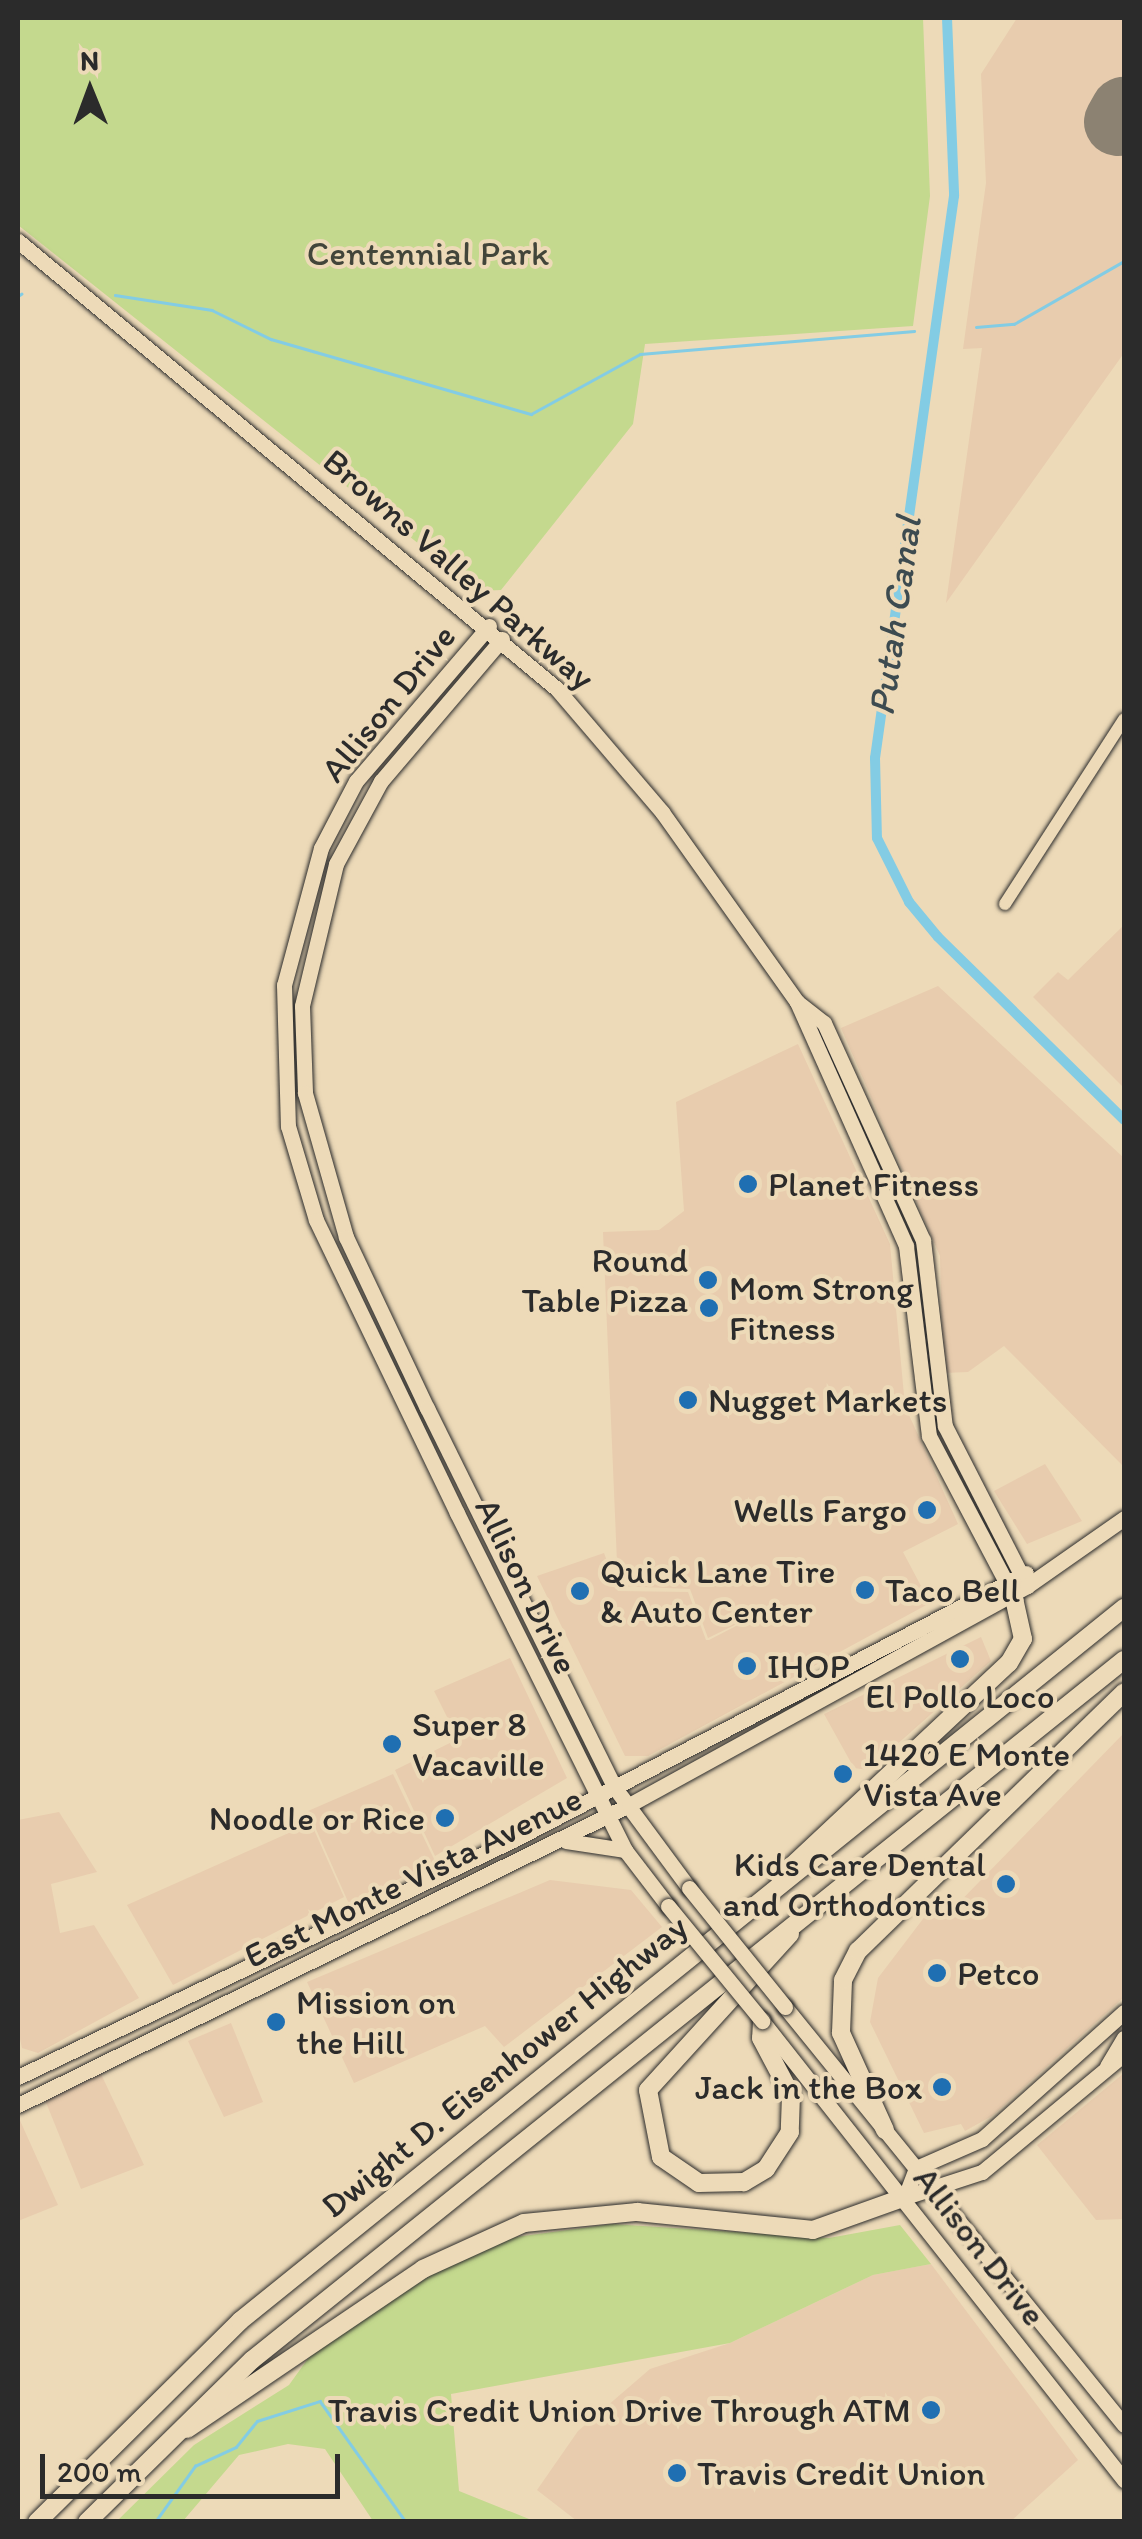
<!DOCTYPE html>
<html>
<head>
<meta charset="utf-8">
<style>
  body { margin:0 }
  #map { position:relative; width:1142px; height:2539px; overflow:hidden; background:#eddab8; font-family:Itim,sans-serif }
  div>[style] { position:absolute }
  .built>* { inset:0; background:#e8ccae }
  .green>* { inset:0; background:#c4d98e }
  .stream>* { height:2.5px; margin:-1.25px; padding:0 1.25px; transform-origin:1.25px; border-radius:1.25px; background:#83cce4 }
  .canal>* { height:10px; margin:-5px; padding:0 5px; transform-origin:5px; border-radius:5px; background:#83cce4 }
  .runway>* { height:68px; margin:-34px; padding:0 34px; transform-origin:34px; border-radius:34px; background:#8c8272 }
  .roads { filter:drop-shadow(0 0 2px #2b2b2b) drop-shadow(0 0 2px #2b2b2b) }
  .minor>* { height:12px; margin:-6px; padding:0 6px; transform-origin:6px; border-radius:6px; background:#eddab8 }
  .major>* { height:15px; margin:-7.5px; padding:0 7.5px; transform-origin:7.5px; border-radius:7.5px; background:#eddab8 }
  .highway>* { height:18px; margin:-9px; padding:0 9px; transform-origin:9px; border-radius:9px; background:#eddab8 }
  .bridges { filter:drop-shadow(0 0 2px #2b2b2b) drop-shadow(0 0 2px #2b2b2b) }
  .major-bridge>* { height:15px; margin:-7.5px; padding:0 7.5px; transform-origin:7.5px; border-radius:7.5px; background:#eddab8 }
  .dots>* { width:28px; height:28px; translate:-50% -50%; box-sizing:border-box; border:5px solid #eddab8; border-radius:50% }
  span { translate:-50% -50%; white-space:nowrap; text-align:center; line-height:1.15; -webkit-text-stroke:8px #eddab8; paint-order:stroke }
  .park-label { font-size:35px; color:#42453a }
  .street-label { font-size:35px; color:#2b2b2b }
  .poi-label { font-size:35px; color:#2b2b2b }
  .left { translate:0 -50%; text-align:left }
  .right { translate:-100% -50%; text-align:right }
  .water-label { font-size:38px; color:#3d4b50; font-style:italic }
  .frame { position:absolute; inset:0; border:20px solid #2b2b2b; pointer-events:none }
  .north { position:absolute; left:40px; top:40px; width:100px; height:100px; -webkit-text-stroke:8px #eddab8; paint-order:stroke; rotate:359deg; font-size:28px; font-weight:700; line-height:40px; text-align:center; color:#2b2b2b }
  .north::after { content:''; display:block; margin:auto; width:35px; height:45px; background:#2b2b2b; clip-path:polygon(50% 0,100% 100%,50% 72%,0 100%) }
  .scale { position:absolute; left:40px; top:2454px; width:300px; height:45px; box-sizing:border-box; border:5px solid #2b2b2b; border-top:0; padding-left:12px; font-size:30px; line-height:35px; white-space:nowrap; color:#2b2b2b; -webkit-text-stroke:8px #eddab8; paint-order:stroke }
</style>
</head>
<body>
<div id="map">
  <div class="built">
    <div style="clip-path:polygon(1017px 18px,1124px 18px,1124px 353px,946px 603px,982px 348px,963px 349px,986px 183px,981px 74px)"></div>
    <div style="clip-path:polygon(1124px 925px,1124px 1088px,1033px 997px,1058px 972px,1068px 980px)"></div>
    <div style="clip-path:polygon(938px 986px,1124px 1158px,1124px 1467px,1004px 1346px,968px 1372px,943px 1373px,940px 1256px,841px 1028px)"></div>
    <div style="clip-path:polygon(798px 1044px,890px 1244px,905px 1406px,958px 1524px,903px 1552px,930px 1603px,648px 1756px,625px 1756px,537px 1576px,604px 1553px,618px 1591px,688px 1592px,706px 1640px,709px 1640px,788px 1599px,708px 1638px,690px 1589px,618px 1586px,603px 1232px,659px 1230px,684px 1211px,676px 1102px)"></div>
    <div style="clip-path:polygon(1045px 1464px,1082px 1521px,1027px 1544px,994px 1491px)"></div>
    <div style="clip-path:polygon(981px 1637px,991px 1661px,868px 1770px,854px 1768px,824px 1714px)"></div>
    <div style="clip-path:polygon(510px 1658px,567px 1778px,435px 1856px,395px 1770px,458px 1739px,434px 1691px)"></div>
    <div style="clip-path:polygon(1124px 1733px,1124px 1997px,992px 2116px,965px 2131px,961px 2124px,924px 2133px,870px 2022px,878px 1978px,929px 1911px,942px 1920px)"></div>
    <div style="clip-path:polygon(393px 1774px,435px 1861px,349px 1904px,308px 1811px)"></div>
    <div style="clip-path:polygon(59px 1812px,97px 1872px,51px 1884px,60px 1933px,94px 1925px,139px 1998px,38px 2053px,22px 2048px,18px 2030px,18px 1820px)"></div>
    <div style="clip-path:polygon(311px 1823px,344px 1897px,173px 1985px,127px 1905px)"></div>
    <div style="clip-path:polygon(550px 1880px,631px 1890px,662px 1927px,504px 2047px,485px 2026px,354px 2083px,307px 1982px)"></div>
    <div style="clip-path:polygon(231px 2023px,263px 2102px,224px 2117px,188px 2041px)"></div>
    <div style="clip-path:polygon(1124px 2073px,1124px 2219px,1096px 2220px,1037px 2145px)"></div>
    <div style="clip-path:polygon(101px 2074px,144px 2165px,81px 2189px,45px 2100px)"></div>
    <div style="clip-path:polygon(18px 2116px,58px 2205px,18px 2221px)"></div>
    <div style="clip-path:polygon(931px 2264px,1078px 2460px,1011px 2521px,577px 2521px,537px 2490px,578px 2431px,650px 2369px,730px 2343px,873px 2275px)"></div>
  </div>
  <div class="green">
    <div style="clip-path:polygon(18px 18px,923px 18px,930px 196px,913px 326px,645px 344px,633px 424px,501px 590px,478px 591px,18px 225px)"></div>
    <div style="clip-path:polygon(612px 2224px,829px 2238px,900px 2225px,931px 2264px,873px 2275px,730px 2343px,451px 2394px,459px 2491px,534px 2521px,373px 2521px,325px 2449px,288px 2444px,239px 2455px,183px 2521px,116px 2522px,194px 2445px,289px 2385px,317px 2346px,486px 2241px)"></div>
  </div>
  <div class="stream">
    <div style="left:115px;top:295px;width:98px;rotate:8.8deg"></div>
    <div style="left:212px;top:310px;width:66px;rotate:26.2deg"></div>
    <div style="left:271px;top:339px;width:271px;rotate:16.1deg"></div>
    <div style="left:531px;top:414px;width:124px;rotate:-28.8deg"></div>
    <div style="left:640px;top:354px;width:275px;rotate:-4.8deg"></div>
    <div style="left:18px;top:296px;width:4px;rotate:-34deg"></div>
    <div style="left:976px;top:327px;width:38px;rotate:-5deg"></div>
    <div style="left:1014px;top:324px;width:127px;rotate:-29.8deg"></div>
    <div style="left:155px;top:2522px;width:69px;rotate:-54.5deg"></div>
    <div style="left:195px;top:2466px;width:45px;rotate:-24.9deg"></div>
    <div style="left:236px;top:2447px;width:33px;rotate:-51deg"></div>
    <div style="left:257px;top:2421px;width:66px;rotate:-17.6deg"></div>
    <div style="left:320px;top:2401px;width:148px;rotate:54.6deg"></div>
  </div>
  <div class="canal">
    <div style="left:947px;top:18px;width:178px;rotate:87.7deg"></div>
    <div style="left:954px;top:196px;width:568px;rotate:98deg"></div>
    <div style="left:875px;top:758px;width:80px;rotate:88.6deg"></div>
    <div style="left:877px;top:838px;width:72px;rotate:63.4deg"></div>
    <div style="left:909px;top:902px;width:45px;rotate:50.4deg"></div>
    <div style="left:938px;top:937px;width:261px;rotate:44.5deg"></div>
  </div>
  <div class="runway">
    <div style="left:1118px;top:122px;width:13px;rotate:-61deg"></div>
  </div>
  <div class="roads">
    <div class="minor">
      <div style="left:1005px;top:904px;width:220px;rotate:-57.2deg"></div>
    </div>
    <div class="major">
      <div style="left:18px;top:241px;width:701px;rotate:39.73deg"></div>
      <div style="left:557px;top:689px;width:162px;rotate:49.5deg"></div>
      <div style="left:662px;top:812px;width:233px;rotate:54.6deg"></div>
      <div style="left:797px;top:1002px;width:34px;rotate:38deg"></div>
      <div style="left:824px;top:1023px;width:239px;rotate:65.5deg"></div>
      <div style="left:923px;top:1240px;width:187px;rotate:83.3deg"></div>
      <div style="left:945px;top:1426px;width:180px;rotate:62.9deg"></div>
      <div style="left:489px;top:626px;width:204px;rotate:130.6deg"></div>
      <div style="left:356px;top:781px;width:76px;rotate:117.6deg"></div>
      <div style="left:321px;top:848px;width:142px;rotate:105.1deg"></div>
      <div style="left:284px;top:985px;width:141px;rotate:88.4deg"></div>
      <div style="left:288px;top:1126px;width:98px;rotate:73.4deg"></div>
      <div style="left:316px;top:1220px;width:325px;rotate:64.3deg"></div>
      <div style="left:457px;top:1513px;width:377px;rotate:63.5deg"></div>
      <div style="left:625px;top:1850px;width:71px;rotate:52.5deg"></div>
      <div style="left:502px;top:639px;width:187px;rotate:130.4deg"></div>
      <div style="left:381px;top:781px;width:94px;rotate:118.5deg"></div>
      <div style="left:336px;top:864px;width:146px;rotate:103.5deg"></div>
      <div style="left:302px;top:1006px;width:87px;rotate:88deg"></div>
      <div style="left:305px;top:1093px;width:150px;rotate:74.1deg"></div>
      <div style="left:346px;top:1237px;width:189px;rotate:64.7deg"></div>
      <div style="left:427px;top:1408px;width:424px;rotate:63.7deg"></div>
      <div style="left:615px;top:1788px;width:124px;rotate:53.5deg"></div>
      <div style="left:797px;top:1002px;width:267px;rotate:65.9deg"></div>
      <div style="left:906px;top:1246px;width:191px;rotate:83.1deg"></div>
      <div style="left:929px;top:1436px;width:170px;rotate:62.2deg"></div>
      <div style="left:566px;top:1841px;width:60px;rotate:8.7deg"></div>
      <div style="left:785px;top:2007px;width:538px;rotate:50.96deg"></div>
      <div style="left:762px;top:2021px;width:585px;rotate:51.74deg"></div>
      <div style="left:1107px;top:2066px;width:33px;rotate:-59deg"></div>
      <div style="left:18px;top:2077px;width:551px;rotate:-25.59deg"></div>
      <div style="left:515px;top:1839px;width:576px;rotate:-27.5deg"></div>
      <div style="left:18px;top:2105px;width:681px;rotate:-26.15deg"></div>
      <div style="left:629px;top:1805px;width:454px;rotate:-28.8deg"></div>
      <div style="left:1027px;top:1586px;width:118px;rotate:-35deg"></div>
      <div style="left:905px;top:2197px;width:31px;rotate:-69deg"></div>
      <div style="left:916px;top:2168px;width:72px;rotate:-23.7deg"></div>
      <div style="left:982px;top:2139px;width:191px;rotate:-41.8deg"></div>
      <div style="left:905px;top:2197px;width:81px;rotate:-18deg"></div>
      <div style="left:982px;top:2172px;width:185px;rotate:-39.7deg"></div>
    </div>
    <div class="highway">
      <div style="left:780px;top:1877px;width:313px;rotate:-43.1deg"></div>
      <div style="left:1009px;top:1663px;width:28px;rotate:-60deg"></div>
      <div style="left:1023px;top:1639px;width:46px;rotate:-102.5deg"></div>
      <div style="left:762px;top:2021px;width:17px;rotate:93deg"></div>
      <div style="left:761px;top:2038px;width:64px;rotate:62.2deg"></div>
      <div style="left:791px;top:2095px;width:37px;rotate:92deg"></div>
      <div style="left:790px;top:2132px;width:44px;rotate:123deg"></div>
      <div style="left:766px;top:2169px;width:26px;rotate:149deg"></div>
      <div style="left:744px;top:2182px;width:45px;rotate:178.7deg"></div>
      <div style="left:699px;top:2183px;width:46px;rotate:-145.6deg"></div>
      <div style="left:661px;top:2157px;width:68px;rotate:-101deg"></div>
      <div style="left:648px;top:2090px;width:211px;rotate:-47.7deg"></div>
      <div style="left:885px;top:2130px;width:107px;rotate:-114.4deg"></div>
      <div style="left:841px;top:2033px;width:53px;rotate:-87.8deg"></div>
      <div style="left:843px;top:1980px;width:33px;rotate:-63deg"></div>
      <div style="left:858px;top:1951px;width:371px;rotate:-44.2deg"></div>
      <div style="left:187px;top:2429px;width:285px;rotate:-34.1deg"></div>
      <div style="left:423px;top:2269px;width:111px;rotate:-24.5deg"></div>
      <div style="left:524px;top:2223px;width:114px;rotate:-5.6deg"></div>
      <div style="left:637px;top:2212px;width:177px;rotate:5.8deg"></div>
      <div style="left:813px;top:2230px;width:98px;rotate:-19.7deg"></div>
      <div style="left:37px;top:2522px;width:286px;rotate:-44.7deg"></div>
      <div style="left:240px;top:2321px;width:1136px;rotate:-38.89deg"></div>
      <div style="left:87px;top:2522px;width:231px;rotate:-44.5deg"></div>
      <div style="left:252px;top:2360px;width:1118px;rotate:-38.76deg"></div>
    </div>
  </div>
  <div class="bridges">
    <div class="major-bridge">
      <div style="left:689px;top:1888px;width:153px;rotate:51.1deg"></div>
      <div style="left:668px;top:1906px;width:149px;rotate:50.7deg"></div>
    </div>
  </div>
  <div class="dots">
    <div style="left:748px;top:1184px;background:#1f6fb2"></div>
    <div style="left:708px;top:1280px;background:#1f6fb2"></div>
    <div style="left:709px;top:1308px;background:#1f6fb2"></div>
    <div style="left:688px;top:1400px;background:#1f6fb2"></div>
    <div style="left:927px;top:1510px;background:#1f6fb2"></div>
    <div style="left:865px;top:1590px;background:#1f6fb2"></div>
    <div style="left:580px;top:1591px;background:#1f6fb2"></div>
    <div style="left:960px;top:1659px;background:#1f6fb2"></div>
    <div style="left:747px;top:1666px;background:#1f6fb2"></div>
    <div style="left:392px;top:1744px;background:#1f6fb2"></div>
    <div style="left:843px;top:1774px;background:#1f6fb2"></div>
    <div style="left:445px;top:1818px;background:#1f6fb2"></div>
    <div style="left:1006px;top:1884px;background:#1f6fb2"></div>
    <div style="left:937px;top:1973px;background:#1f6fb2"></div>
    <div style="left:276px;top:2022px;background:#1f6fb2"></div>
    <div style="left:942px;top:2087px;background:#1f6fb2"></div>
    <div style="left:931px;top:2410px;background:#1f6fb2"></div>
    <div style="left:677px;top:2473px;background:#1f6fb2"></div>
  </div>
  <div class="park-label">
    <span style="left:428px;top:253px">Centennial Park</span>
  </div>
  <div class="street-label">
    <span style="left:459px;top:569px;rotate:41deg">Browns Valley Parkway</span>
    <span style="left:388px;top:703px;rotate:-51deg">Allison Drive</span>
    <span style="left:527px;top:1586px;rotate:64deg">Allison Drive</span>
    <span style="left:413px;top:1877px;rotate:-26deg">East Monte Vista Avenue</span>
    <span style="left:504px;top:2066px;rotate:-39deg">Dwight D. Eisenhower Highway</span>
    <span style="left:980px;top:2246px;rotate:52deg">Allison Drive</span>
  </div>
  <div class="poi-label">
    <span class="left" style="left:768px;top:1184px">Planet Fitness</span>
    <span class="right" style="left:688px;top:1280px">Round<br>Table Pizza</span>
    <span class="left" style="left:729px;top:1308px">Mom Strong<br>Fitness</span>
    <span class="left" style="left:708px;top:1400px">Nugget Markets</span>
    <span class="right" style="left:907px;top:1510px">Wells Fargo</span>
    <span class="left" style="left:600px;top:1591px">Quick Lane Tire<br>&amp; Auto Center</span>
    <span class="left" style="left:885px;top:1590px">Taco Bell</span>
    <span class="left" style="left:767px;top:1666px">IHOP</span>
    <span style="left:960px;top:1696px">El Pollo Loco</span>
    <span class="left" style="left:412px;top:1744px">Super 8<br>Vacaville</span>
    <span class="left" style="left:863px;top:1774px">1420 E Monte<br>Vista Ave</span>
    <span class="right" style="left:425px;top:1818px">Noodle or Rice</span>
    <span class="right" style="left:986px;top:1884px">Kids Care Dental<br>and Orthodontics</span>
    <span class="left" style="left:957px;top:1973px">Petco</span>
    <span class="left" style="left:296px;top:2022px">Mission on<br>the Hill</span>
    <span class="right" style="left:922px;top:2087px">Jack in the Box</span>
    <span class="right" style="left:911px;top:2410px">Travis Credit Union Drive Through ATM</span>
    <span class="left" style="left:697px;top:2473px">Travis Credit Union</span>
  </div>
  <div class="water-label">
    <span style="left:895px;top:616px;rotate:-82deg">Putah Canal</span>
  </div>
  <div class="frame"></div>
  <div class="north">N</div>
  <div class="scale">200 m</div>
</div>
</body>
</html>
